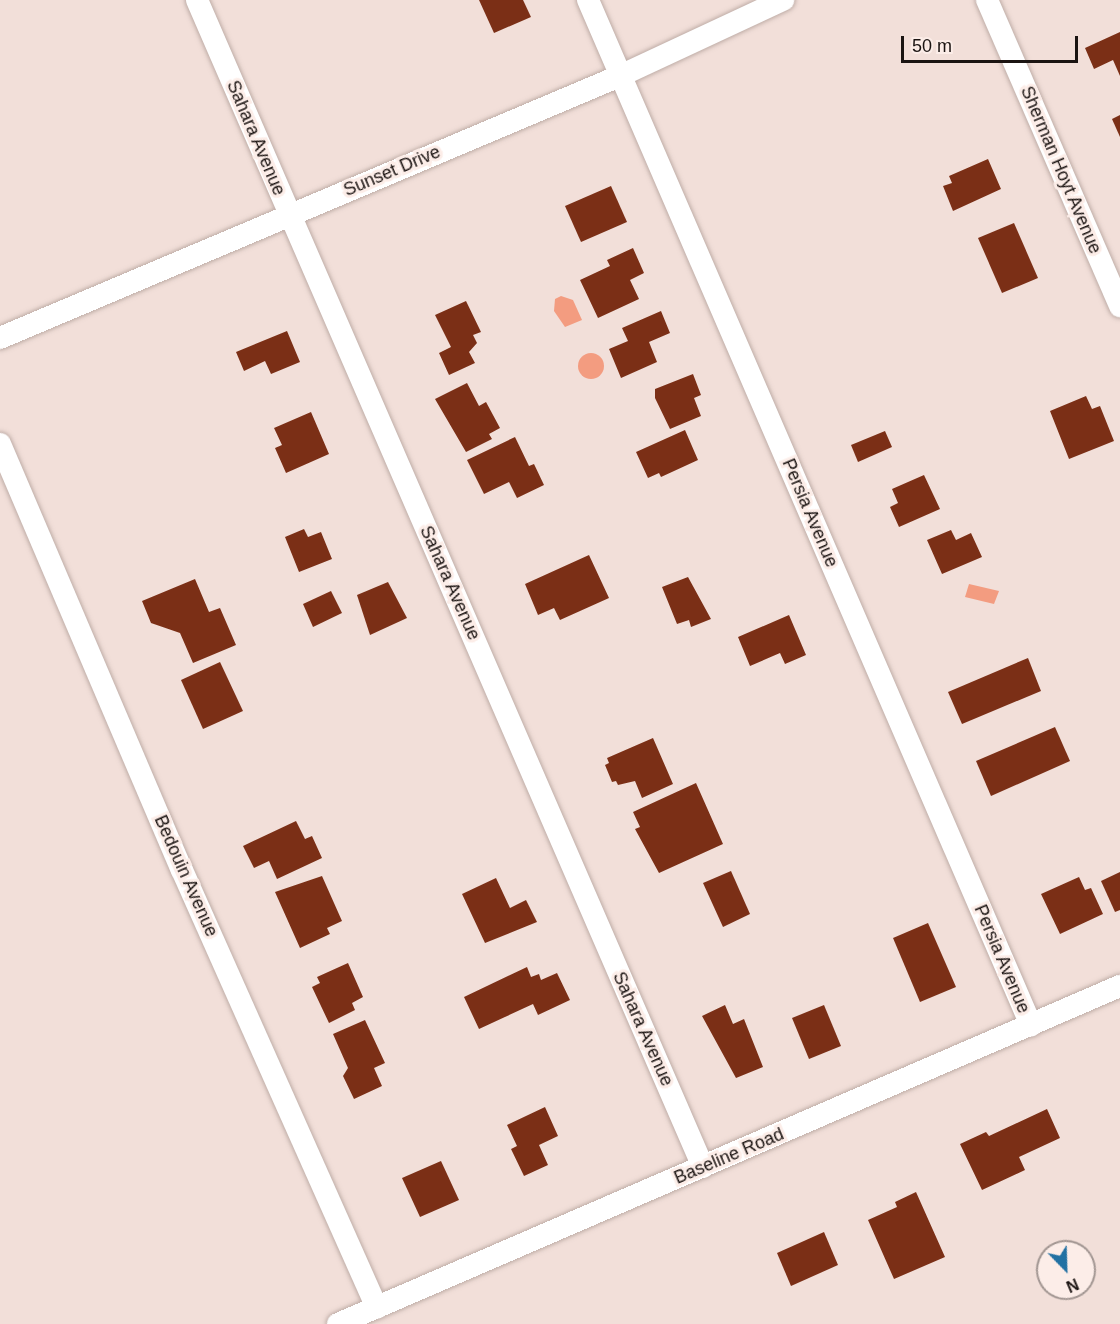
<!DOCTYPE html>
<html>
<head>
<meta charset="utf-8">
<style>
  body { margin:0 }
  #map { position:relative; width:1120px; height:1324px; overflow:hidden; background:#f2dfd9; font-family:Helvetica,sans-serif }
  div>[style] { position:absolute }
  .water>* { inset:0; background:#f39c80 }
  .round { border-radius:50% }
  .building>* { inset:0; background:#7b2f16 }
  .roads { filter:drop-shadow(0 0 2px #bfada7) drop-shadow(0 0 2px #bfada7) }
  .street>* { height:22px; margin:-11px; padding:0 11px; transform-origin:11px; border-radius:11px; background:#fff }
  span { translate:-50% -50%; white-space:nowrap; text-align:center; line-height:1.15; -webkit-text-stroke:6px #fcede8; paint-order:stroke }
  .street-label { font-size:18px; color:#1b1412 }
  .north { position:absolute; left:1036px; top:1240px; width:60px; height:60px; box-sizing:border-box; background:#fcede8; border:2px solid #a29692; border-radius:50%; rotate:157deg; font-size:16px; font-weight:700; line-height:24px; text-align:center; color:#1b1412 }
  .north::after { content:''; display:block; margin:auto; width:21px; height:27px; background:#2271a3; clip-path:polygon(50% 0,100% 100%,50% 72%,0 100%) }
  .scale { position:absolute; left:901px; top:36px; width:177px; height:27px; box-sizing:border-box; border:3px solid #1b1412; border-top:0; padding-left:8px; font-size:18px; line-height:21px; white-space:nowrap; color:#1b1412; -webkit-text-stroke:4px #fcede8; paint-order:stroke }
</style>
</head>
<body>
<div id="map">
  <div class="water">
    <div style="clip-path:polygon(561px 296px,573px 300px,582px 320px,565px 327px,554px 311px,555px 299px)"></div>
    <div class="round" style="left:578px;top:353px;width:26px;height:26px"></div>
    <div style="clip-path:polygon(969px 584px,999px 591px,994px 604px,965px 597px)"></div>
  </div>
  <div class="building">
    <div style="clip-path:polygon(479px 0,523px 0,531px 17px,494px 33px)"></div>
    <div style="clip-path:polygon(1120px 32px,1120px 76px,1113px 60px,1094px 69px,1085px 48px)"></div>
    <div style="clip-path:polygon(1120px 115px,1120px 137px,1112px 119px)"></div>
    <div style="clip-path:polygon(988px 159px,1001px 189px,953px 211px,943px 186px,952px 183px,949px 176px)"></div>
    <div style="clip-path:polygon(611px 186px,627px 222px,581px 242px,565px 206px)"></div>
    <div style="clip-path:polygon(1014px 223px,1038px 278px,1002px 293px,978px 238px)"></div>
    <div style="clip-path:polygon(633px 248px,644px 273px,630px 280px,639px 299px,598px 318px,580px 280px,610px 266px,607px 260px)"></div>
    <div style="clip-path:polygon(466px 301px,481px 332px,473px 335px,477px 343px,469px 352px,475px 363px,449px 375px,439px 353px,451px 347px,435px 315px)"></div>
    <div style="clip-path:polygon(661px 311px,670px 333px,649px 342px,657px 362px,621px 378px,609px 349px,628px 341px,622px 328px)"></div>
    <div style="clip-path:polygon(287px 331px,300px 362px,271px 374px,265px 361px,244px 371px,236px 352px)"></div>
    <div style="clip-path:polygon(693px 374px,701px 395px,694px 398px,701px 416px,670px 429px,655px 398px,655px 389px)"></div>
    <div style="clip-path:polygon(467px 383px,479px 406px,486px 402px,500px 428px,489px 434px,492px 439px,466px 452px,435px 399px)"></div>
    <div style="clip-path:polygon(1086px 396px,1092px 409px,1100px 406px,1114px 441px,1069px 459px,1050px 411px)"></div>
    <div style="clip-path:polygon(311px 412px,329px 454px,286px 473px,275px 448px,282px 445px,274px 428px)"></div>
    <div style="clip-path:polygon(685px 430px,698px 460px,661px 477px,659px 473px,648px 478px,636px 452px)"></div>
    <div style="clip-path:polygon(885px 431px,892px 447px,858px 462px,851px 445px)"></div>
    <div style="clip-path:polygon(515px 437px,529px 466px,534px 464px,544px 485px,517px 498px,509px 482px,484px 494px,467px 460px)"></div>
    <div style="clip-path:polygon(924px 475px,940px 509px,899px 527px,890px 507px,898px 503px,892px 489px)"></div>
    <div style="clip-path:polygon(304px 529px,308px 537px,321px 532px,332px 559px,299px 572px,285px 537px)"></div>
    <div style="clip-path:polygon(951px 530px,956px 540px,971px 533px,982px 557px,942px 574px,927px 540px)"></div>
    <div style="clip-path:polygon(589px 555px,609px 598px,560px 620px,554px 608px,538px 615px,525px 584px)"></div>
    <div style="clip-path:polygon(688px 577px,711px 619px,691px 627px,689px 620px,677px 624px,662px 587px)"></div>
    <div style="clip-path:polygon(195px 579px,209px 612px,220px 608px,236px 645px,193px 663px,180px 633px,151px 623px,142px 601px)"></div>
    <div style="clip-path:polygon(388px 582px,407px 618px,370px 635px,357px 595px)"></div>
    <div style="clip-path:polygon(331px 591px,342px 613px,313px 627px,303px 604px)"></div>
    <div style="clip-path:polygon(789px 615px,806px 655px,785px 664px,780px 653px,750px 666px,738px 637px)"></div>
    <div style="clip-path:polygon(1028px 658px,1041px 691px,962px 724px,948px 692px)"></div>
    <div style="clip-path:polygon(220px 662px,243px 711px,203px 729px,181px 680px)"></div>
    <div style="clip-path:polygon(1055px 727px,1070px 761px,991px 796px,976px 761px)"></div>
    <div style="clip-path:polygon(653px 738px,673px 784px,642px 798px,635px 781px,618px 785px,616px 781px,612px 782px,605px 765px,609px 763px,607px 758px)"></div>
    <div style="clip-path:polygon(696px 783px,723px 844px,659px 873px,635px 829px,640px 827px,633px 812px)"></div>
    <div style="clip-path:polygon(296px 821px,305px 839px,312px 836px,322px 858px,277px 879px,269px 861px,254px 868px,243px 846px)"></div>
    <div style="clip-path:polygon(731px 871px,750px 914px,723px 927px,703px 883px)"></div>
    <div style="clip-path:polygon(1120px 872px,1120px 910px,1115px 912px,1101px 881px)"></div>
    <div style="clip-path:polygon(322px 876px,342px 921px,327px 928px,330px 934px,300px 948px,275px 892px)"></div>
    <div style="clip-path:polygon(1079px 877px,1085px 890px,1091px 888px,1103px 914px,1060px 934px,1041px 894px)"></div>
    <div style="clip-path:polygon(496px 878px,510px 908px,526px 900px,537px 922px,485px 943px,462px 894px)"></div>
    <div style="clip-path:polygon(928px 923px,956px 987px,920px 1002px,893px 938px)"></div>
    <div style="clip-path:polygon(348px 963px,363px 997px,352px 1003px,355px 1010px,329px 1023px,312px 987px,320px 983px,317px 977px)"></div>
    <div style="clip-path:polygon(527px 967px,531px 977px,539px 974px,541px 980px,557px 973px,570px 1000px,538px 1015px,533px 1004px,479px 1029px,464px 997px)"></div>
    <div style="clip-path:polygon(725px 1005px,733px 1024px,744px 1019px,763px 1067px,736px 1078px,702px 1016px)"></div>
    <div style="clip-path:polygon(824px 1005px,841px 1046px,809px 1059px,792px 1018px)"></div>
    <div style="clip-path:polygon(365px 1020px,385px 1063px,374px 1068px,382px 1086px,354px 1099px,343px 1076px,348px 1068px,333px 1034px)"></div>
    <div style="clip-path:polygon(545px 1107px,558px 1136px,539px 1145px,548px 1165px,524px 1176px,511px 1149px,517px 1146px,507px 1125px)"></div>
    <div style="clip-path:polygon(1047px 1109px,1060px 1138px,1019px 1157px,1025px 1170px,982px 1190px,960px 1144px,986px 1132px,989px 1136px)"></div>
    <div style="clip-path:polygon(441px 1161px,459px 1200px,420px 1217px,402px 1178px)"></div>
    <div style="clip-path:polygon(916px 1192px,945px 1257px,894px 1279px,868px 1220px,897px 1207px,895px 1202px)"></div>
    <div style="clip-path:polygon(824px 1232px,838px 1265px,791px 1286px,777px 1253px)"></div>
  </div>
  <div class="roads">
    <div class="street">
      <div style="left:197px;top:0;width:1272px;rotate:66.56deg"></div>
      <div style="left:588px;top:0;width:1117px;rotate:66.63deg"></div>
      <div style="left:987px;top:0;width:334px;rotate:66.5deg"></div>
      <div style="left:0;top:338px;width:675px;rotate:-22.92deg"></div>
      <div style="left:622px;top:75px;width:178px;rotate:-25deg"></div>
      <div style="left:0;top:444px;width:463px;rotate:66.9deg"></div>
      <div style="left:182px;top:870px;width:479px;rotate:66deg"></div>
      <div style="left:338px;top:1324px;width:852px;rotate:-23.38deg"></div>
    </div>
  </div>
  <div class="street-label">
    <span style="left:256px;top:138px;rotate:67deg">Sahara Avenue</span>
    <span style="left:1061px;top:170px;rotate:67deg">Sherman Hoyt Avenue</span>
    <span style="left:392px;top:171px;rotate:-23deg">Sunset Drive</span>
    <span style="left:810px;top:513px;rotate:67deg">Persia Avenue</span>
    <span style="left:450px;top:583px;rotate:66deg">Sahara Avenue</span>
    <span style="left:186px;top:876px;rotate:66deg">Bedouin Avenue</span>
    <span style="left:1002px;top:959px;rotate:67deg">Persia Avenue</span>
    <span style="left:643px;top:1029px;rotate:66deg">Sahara Avenue</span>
    <span style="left:729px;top:1156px;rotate:-23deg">Baseline Road</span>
  </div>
  <div class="north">N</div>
  <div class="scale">50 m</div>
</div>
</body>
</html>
